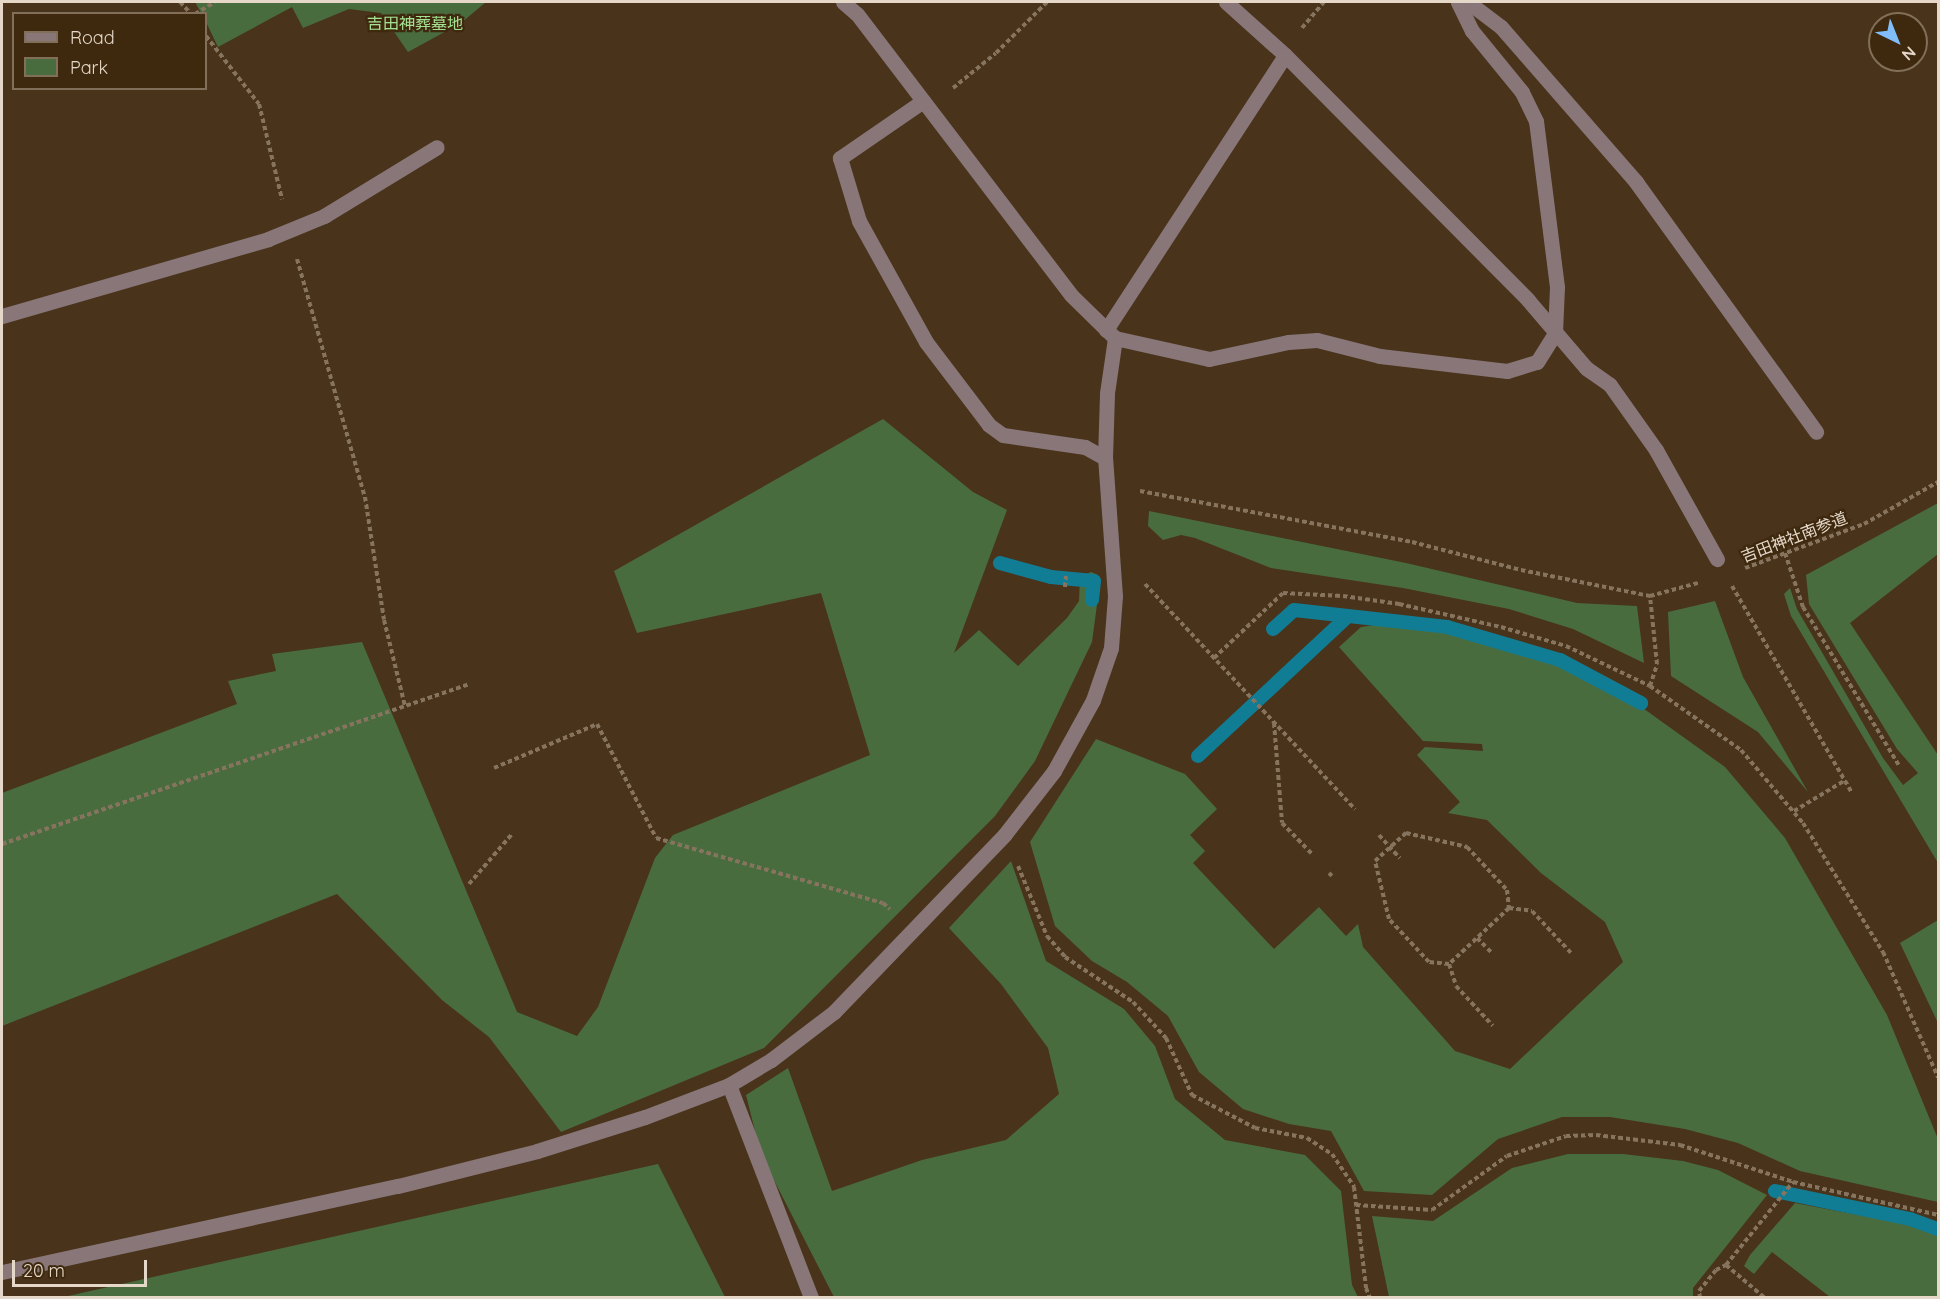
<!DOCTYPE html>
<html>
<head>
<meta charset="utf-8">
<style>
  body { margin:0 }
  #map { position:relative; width:1940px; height:1299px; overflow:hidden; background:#49331a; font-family:Quicksand,"Noto Sans JP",sans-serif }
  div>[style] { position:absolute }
  .green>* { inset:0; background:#496c3f }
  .stream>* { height:14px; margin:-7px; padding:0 7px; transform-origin:7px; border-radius:7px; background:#117d95 }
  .path>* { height:4px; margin-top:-2px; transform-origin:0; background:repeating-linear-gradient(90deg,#86745f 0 4.5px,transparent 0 7.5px) }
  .minor>* { height:15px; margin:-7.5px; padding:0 7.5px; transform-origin:7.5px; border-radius:7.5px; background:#887679 }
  span { translate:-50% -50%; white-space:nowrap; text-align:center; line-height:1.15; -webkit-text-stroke:4.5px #3e290f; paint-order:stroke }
  .park-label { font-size:16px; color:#a2e191 }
  .street-label { font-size:16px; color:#e5d8c9 }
  .frame { position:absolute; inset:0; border:3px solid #e5d8c9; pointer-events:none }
  .legend { position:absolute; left:12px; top:12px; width:195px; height:78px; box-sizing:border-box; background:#3e290f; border:2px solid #816f59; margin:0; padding:8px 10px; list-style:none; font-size:18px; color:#e5d8c9 }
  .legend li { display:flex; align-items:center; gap:12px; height:30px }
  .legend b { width:30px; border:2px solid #816f59 }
  .north { position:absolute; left:1868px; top:12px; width:60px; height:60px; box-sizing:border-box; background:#3e290f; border:2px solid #816f59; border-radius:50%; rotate:137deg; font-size:16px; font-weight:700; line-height:24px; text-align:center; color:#e5d8c9 }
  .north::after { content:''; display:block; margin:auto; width:21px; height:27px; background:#81bdfa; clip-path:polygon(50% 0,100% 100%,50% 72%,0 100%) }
  .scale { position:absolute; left:12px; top:1260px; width:135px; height:27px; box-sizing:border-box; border:3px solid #e5d8c9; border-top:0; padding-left:8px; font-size:18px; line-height:21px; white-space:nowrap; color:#e5d8c9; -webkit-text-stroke:4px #3e290f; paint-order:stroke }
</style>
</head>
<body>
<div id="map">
  <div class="green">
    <div style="clip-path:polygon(195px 2px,486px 2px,461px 23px,408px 52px,381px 13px,349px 9px,303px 28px,292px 7px,218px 47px,206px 22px,206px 14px,201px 13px)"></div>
    <div style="clip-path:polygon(883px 419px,973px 492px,1007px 510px,954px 653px,979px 630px,1018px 666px,1067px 618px,1079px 601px,1080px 577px,1091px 572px,1096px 574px,1098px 597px,1092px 642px,1035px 761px,995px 816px,764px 1048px,561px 1132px,489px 1037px,442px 1000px,337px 894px,2px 1026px,2px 793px,237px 704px,228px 681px,276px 671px,272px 654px,362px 642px,517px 1012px,577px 1036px,598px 1007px,655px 858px,673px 835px,870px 755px,821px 593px,637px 633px,614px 571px)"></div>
    <div style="clip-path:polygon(1938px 503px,1938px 554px,1850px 623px,1938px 755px,1938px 863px,1791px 616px,1784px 594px,1790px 588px,1797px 609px,1883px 758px,1903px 785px,1918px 773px,1897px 749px,1809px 604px,1806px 575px)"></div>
    <div style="clip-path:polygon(1149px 511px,1406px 563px,1577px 603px,1637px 606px,1644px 663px,1573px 629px,1509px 609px,1403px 588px,1271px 568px,1195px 538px,1181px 535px,1163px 540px,1148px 526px)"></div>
    <div style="clip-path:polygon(1715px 601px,1743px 677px,1808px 792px,1758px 732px,1671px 676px,1668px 612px)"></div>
    <div style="clip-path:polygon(1394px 622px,1446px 630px,1560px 662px,1640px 706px,1725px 767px,1785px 838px,1887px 1015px,1938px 1139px,1938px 1202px,1800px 1171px,1738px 1143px,1685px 1129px,1610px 1117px,1562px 1117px,1498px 1139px,1432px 1195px,1364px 1191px,1331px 1131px,1289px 1124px,1243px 1109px,1199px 1072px,1168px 1016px,1127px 982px,1092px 961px,1055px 926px,1030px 842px,1096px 739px,1185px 774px,1217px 809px,1190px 835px,1205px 851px,1193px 863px,1274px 949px,1319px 907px,1346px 936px,1358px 924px,1363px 947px,1455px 1051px,1510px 1069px,1623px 962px,1605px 922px,1541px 873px,1487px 820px,1448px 813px,1460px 802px,1417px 755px,1425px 747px,1483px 751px,1482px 744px,1423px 741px,1339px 647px,1361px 627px)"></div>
    <div style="clip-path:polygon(1011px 861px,1046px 961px,1124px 1009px,1155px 1046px,1175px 1099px,1225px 1140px,1305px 1155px,1341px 1191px,1352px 1285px,1358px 1297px,834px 1297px,761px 1155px,746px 1095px,788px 1068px,832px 1191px,922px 1160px,1006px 1140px,1059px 1094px,1048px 1048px,1001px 984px,949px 928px)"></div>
    <div style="clip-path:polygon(1938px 920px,1938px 1023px,1900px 943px)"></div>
    <div style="clip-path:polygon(1568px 1154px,1623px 1154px,1683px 1161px,1718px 1170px,1767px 1195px,1693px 1288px,1693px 1297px,1389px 1297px,1372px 1216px,1433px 1221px,1512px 1168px)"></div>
    <div style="clip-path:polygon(658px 1164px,725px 1297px,68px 1296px)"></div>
    <div style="clip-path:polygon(1795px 1203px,1906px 1224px,1938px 1235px,1938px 1297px,1830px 1297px,1772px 1252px,1754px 1274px,1744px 1266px,1750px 1255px)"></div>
  </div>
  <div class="stream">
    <div style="left:1000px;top:563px;width:53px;rotate:15.4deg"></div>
    <div style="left:1051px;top:577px;width:43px;rotate:5.3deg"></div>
    <div style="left:1094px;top:581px;width:19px;rotate:96deg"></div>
    <div style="left:1273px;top:629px;width:28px;rotate:-42deg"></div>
    <div style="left:1294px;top:610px;width:154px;rotate:6.3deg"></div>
    <div style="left:1447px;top:627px;width:118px;rotate:16.3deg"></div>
    <div style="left:1560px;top:660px;width:92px;rotate:28deg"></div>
    <div style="left:1198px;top:756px;width:205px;rotate:-43deg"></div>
    <div style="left:1775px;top:1191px;width:138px;rotate:11.7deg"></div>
    <div style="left:1910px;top:1219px;width:30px;rotate:20deg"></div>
  </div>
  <div class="path">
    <div style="left:180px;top:2px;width:16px;rotate:47deg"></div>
    <div style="left:195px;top:14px;width:23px;rotate:-31deg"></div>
    <div style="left:1302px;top:28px;width:34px;rotate:-50deg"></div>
    <div style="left:206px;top:36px;width:86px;rotate:52.1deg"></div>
    <div style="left:259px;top:104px;width:98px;rotate:76.4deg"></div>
    <div style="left:953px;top:88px;width:55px;rotate:-39.1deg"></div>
    <div style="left:996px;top:53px;width:72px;rotate:-45deg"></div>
    <div style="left:297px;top:259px;width:248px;rotate:74.1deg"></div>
    <div style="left:365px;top:497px;width:124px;rotate:81.2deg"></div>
    <div style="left:384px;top:620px;width:89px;rotate:76.3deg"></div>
    <div style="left:1140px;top:491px;width:277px;rotate:10.6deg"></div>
    <div style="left:1412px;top:542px;width:113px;rotate:14.4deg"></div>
    <div style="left:1521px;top:570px;width:132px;rotate:11.4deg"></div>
    <div style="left:1650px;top:596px;width:50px;rotate:-15.2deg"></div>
    <div style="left:1785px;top:553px;width:57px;rotate:71.6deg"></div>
    <div style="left:1803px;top:607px;width:187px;rotate:58.8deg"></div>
    <div style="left:1745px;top:568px;width:127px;rotate:-20.3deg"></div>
    <div style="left:1864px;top:524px;width:85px;rotate:-29.6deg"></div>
    <div style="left:1145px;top:584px;width:308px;rotate:47deg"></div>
    <div style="left:1732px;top:586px;width:239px;rotate:59.9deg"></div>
    <div style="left:1065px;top:587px;width:11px;rotate:-85deg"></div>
    <div style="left:1214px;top:658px;width:95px;rotate:-43.3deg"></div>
    <div style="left:1283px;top:593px;width:60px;rotate:2.9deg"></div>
    <div style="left:1343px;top:596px;width:57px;rotate:8.1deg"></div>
    <div style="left:1399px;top:604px;width:105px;rotate:12.7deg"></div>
    <div style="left:1501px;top:627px;width:68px;rotate:16.3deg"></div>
    <div style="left:1566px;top:646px;width:93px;rotate:25.5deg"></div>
    <div style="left:1650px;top:686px;width:111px;rotate:35.1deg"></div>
    <div style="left:1741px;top:750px;width:96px;rotate:49.7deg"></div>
    <div style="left:1803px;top:823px;width:152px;rotate:58.2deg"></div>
    <div style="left:1883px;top:952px;width:137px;rotate:66.3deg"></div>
    <div style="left:1650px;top:686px;width:23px;rotate:-72deg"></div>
    <div style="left:1657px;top:664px;width:68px;rotate:-95.9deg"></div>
    <div style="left:1274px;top:723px;width:100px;rotate:85.4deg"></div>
    <div style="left:1282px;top:823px;width:43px;rotate:45.9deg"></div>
    <div style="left:494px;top:768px;width:112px;rotate:-23.1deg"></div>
    <div style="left:597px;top:724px;width:128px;rotate:62.6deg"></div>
    <div style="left:656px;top:838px;width:236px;rotate:16deg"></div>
    <div style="left:883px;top:903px;width:9px;rotate:41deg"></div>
    <div style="left:1794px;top:811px;width:58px;rotate:-31deg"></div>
    <div style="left:1406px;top:833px;width:63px;rotate:12.9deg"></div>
    <div style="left:1467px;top:847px;width:59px;rotate:47.1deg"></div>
    <div style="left:1507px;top:890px;width:18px;rotate:84deg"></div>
    <div style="left:1509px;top:908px;width:82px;rotate:137deg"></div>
    <div style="left:1449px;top:964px;width:20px;rotate:-174deg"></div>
    <div style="left:1429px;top:962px;width:59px;rotate:-132.9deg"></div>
    <div style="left:1389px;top:919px;width:60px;rotate:-103.6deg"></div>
    <div style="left:1375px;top:861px;width:42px;rotate:-42.1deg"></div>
    <div style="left:1379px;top:835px;width:31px;rotate:48deg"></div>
    <div style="left:2px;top:844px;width:493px;rotate:-18.9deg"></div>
    <div style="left:1018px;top:866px;width:76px;rotate:67.5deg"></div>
    <div style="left:1047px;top:936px;width:28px;rotate:49deg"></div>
    <div style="left:1065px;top:957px;width:82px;rotate:33.5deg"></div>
    <div style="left:1133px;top:1002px;width:49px;rotate:47.5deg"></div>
    <div style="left:1166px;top:1038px;width:63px;rotate:65.5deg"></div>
    <div style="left:1192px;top:1095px;width:71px;rotate:27.6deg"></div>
    <div style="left:1255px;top:1128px;width:53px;rotate:10.9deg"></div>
    <div style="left:1307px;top:1138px;width:30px;rotate:33deg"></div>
    <div style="left:1332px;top:1154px;width:40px;rotate:56deg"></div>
    <div style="left:1354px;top:1187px;width:102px;rotate:83.2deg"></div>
    <div style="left:1366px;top:1288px;width:11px;rotate:68deg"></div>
    <div style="left:1329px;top:873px;width:4px;rotate:45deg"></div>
    <div style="left:469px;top:884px;width:66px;rotate:-49.3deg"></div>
    <div style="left:1509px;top:908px;width:23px;rotate:7deg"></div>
    <div style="left:1532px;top:911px;width:57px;rotate:47.1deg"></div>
    <div style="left:1477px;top:938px;width:21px;rotate:45deg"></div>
    <div style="left:1449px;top:964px;width:23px;rotate:72deg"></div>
    <div style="left:1456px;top:986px;width:54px;rotate:47.2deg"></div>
    <div style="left:1356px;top:1205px;width:76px;rotate:3.8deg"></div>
    <div style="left:1432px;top:1210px;width:92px;rotate:-35.8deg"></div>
    <div style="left:1507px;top:1156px;width:62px;rotate:-18.7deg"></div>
    <div style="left:1566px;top:1136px;width:30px;rotate:-2deg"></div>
    <div style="left:1596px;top:1135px;width:85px;rotate:6.8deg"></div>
    <div style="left:1680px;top:1145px;width:119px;rotate:18.1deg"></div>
    <div style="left:1793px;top:1182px;width:149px;rotate:12.8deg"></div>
    <div style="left:1726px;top:1265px;width:51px;rotate:40.2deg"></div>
    <div style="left:1700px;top:1298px;width:7px;rotate:-98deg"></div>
    <div style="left:1699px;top:1291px;width:27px;rotate:-51deg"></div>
    <div style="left:1716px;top:1270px;width:11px;rotate:-27deg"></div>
    <div style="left:1726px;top:1265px;width:107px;rotate:-51.1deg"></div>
  </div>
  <div class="minor">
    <div style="left:843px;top:2px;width:18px;rotate:41deg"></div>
    <div style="left:857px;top:14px;width:353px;rotate:52.7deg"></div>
    <div style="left:1071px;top:295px;width:62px;rotate:44.3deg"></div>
    <div style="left:1226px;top:2px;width:79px;rotate:41.9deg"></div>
    <div style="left:1285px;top:55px;width:345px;rotate:45.2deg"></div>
    <div style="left:1528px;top:300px;width:89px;rotate:49.5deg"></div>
    <div style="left:1586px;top:368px;width:29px;rotate:35deg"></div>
    <div style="left:1610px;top:385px;width:80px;rotate:54.7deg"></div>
    <div style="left:1656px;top:450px;width:125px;rotate:60.8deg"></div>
    <div style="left:1468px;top:2px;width:41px;rotate:37.1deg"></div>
    <div style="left:1501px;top:27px;width:206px;rotate:48.9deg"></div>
    <div style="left:1636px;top:182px;width:308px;rotate:54.2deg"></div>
    <div style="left:923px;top:101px;width:101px;rotate:145.5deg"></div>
    <div style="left:840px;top:158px;width:66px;rotate:73.2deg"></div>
    <div style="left:859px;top:221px;width:138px;rotate:61deg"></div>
    <div style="left:926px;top:342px;width:104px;rotate:52.8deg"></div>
    <div style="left:989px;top:425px;width:17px;rotate:36deg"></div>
    <div style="left:1003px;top:435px;width:83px;rotate:8.3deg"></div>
    <div style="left:1085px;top:447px;width:23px;rotate:29deg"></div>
    <div style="left:2px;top:316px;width:277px;rotate:-16.1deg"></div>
    <div style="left:268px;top:239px;width:61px;rotate:-22.3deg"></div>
    <div style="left:324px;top:216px;width:132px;rotate:-31.4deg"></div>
    <div style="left:1106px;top:330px;width:328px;rotate:-56.9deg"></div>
    <div style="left:729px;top:1085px;width:228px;rotate:68.9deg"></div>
    <div style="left:2px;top:1272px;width:405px;rotate:-12.3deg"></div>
    <div style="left:398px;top:1186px;width:143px;rotate:-14.1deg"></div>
    <div style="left:537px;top:1151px;width:113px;rotate:-17.5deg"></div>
    <div style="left:645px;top:1117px;width:90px;rotate:-20.9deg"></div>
    <div style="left:729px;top:1085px;width:49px;rotate:-30.8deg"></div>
    <div style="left:771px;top:1060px;width:79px;rotate:-37.3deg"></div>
    <div style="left:834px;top:1012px;width:247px;rotate:-46.1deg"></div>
    <div style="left:1005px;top:834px;width:80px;rotate:-52.1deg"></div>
    <div style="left:1054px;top:771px;width:81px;rotate:-61.2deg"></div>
    <div style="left:1093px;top:700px;width:55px;rotate:-70.9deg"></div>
    <div style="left:1111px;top:648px;width:52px;rotate:-85.6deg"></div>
    <div style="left:1115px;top:596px;width:138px;rotate:-94.1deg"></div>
    <div style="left:1105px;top:458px;width:65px;rotate:-88.2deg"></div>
    <div style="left:1107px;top:393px;width:56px;rotate:-81.7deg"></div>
    <div style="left:1115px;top:338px;width:96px;rotate:12.6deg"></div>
    <div style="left:1209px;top:359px;width:81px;rotate:-12.1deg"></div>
    <div style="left:1288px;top:342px;width:29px;rotate:-4deg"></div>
    <div style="left:1317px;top:340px;width:65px;rotate:14.3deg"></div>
    <div style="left:1380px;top:356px;width:128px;rotate:6.7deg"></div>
    <div style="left:1507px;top:371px;width:31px;rotate:-17deg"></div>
    <div style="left:1537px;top:362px;width:34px;rotate:-58deg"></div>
    <div style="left:1555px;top:333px;width:46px;rotate:-87.5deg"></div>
    <div style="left:1557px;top:287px;width:167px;rotate:-97.2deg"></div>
    <div style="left:1536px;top:121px;width:32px;rotate:-116deg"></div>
    <div style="left:1522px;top:92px;width:79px;rotate:-129.3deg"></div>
    <div style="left:1472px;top:31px;width:32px;rotate:-116deg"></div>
  </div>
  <div class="park-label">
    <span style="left:415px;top:23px">吉田神葬墓地</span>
  </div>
  <div class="street-label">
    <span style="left:1794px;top:537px;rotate:-21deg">吉田神社南参道</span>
  </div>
  <div class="frame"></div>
  <ul class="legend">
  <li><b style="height:8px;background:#887679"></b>Road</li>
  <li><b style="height:16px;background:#496c3f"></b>Park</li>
  </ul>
  <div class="north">N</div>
  <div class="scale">20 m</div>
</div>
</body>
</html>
